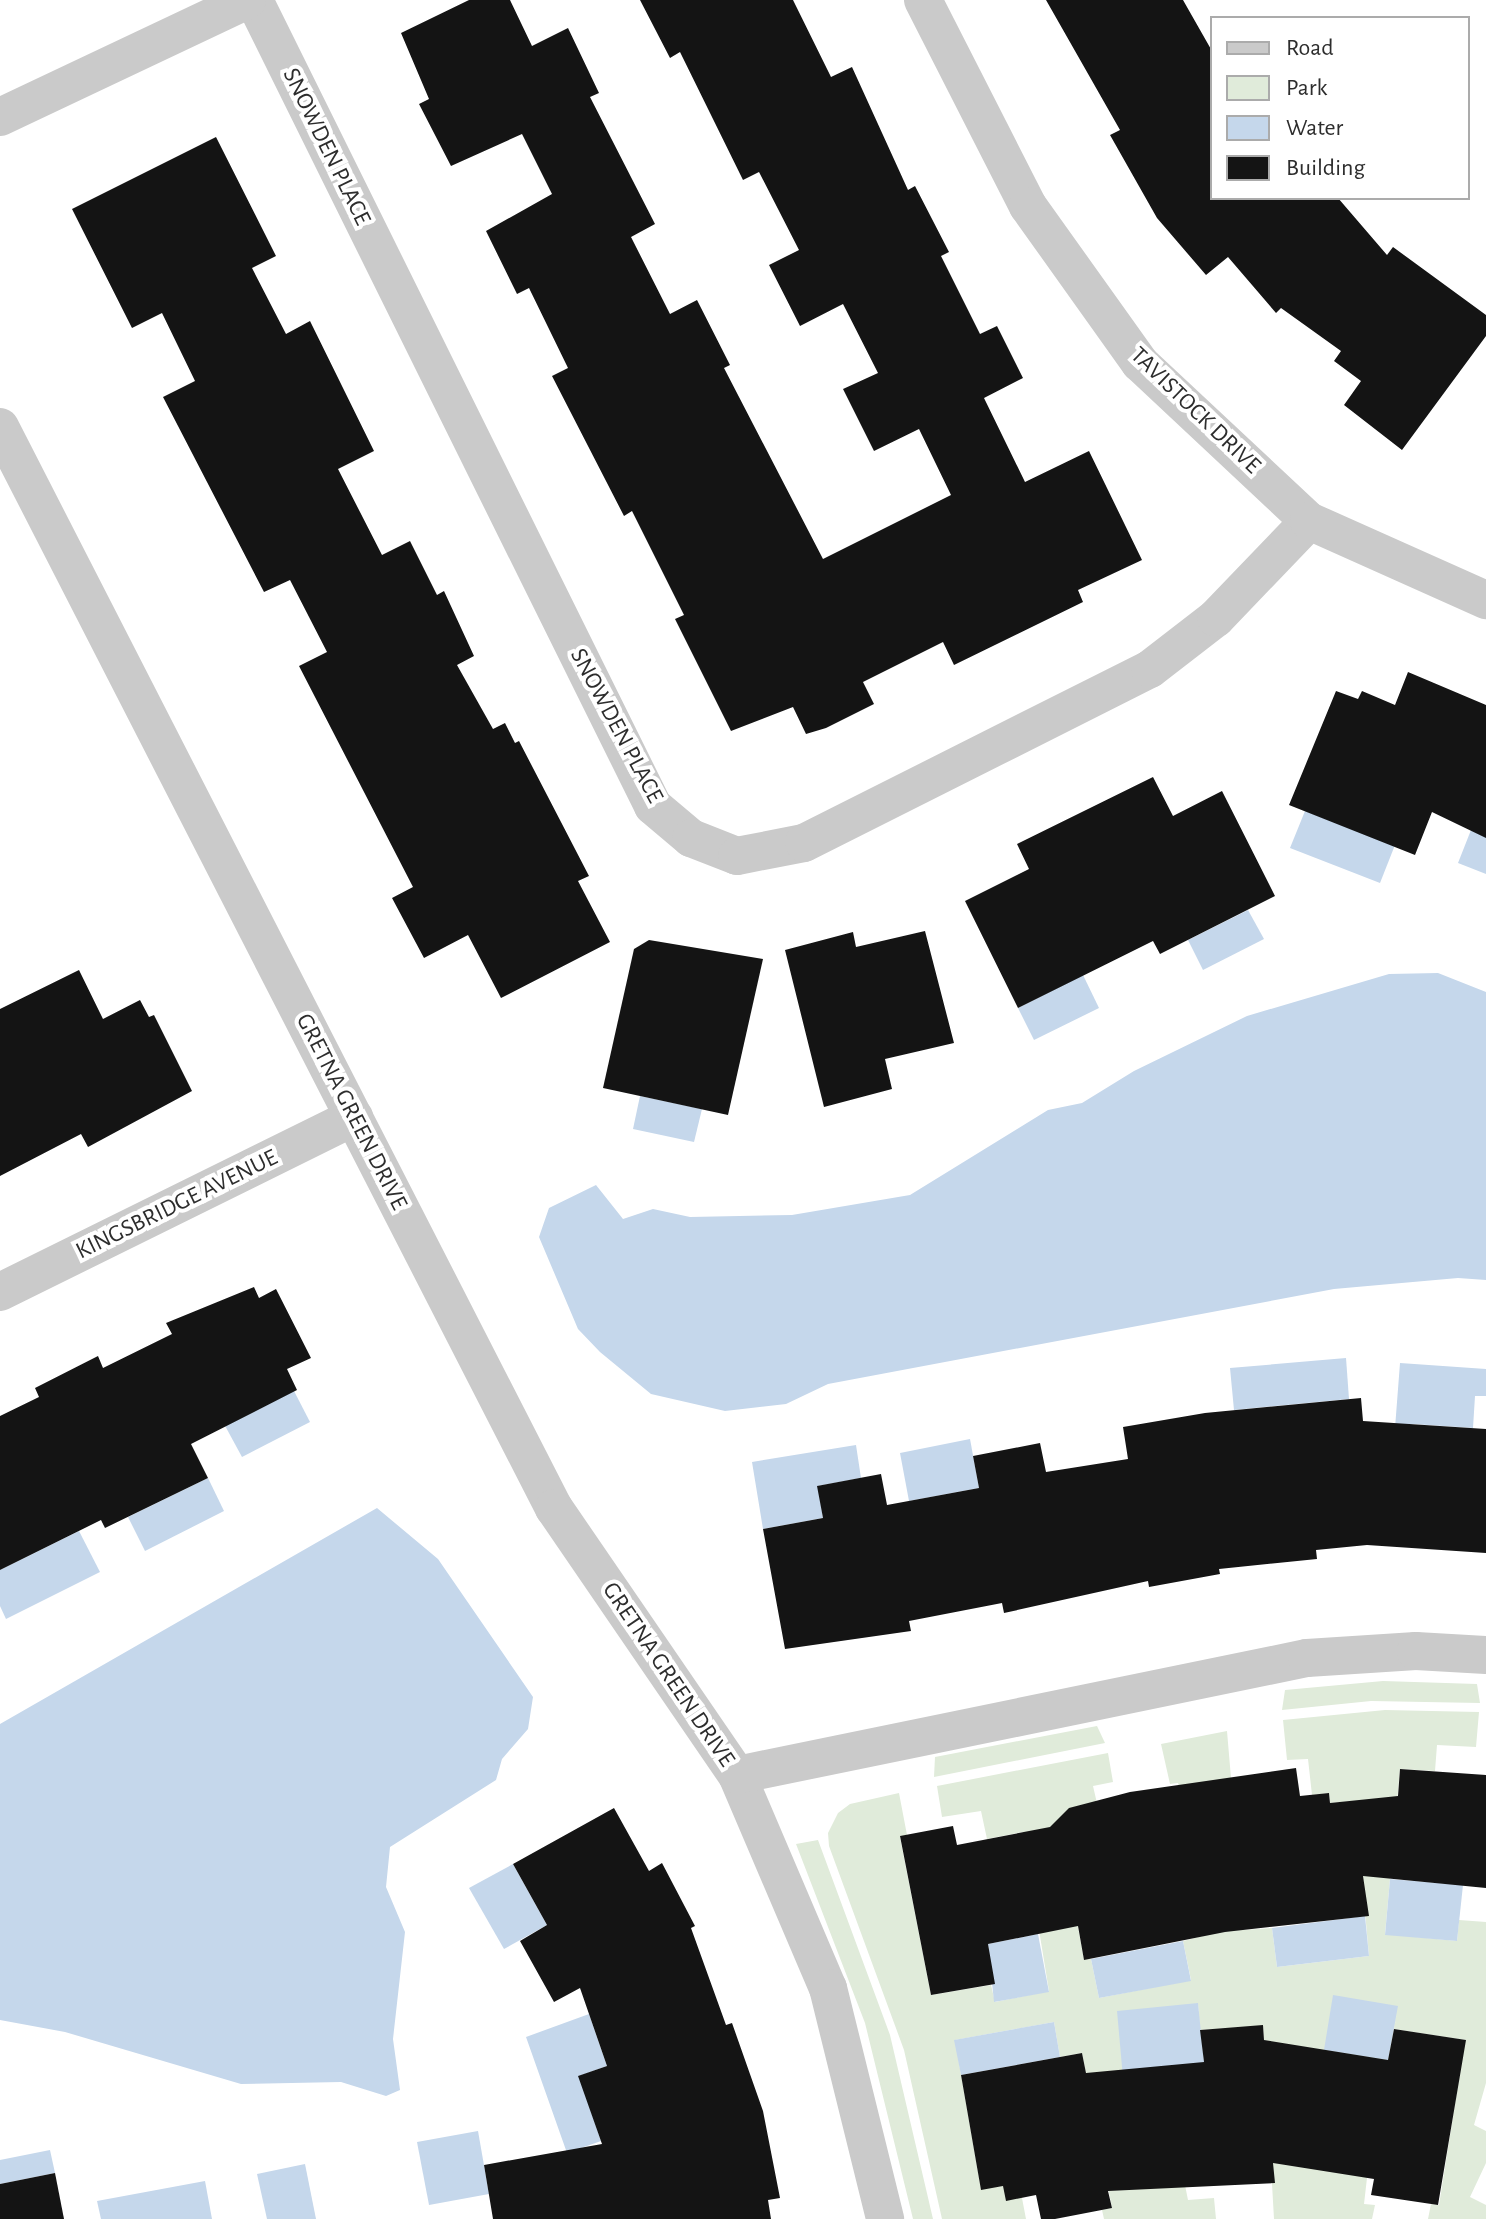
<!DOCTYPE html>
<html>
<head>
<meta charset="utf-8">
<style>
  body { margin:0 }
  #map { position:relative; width:1486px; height:2219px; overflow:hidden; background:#fff; font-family:"Alegreya Sans",sans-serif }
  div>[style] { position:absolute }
  .green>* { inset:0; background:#e0ebda }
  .water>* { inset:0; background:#c5d7eb }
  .building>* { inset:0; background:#141414 }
  .minor>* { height:38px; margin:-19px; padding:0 19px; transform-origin:19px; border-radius:19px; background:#cacaca }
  span { translate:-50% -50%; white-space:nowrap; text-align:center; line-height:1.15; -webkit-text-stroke:8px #fff; paint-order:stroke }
  .street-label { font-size:24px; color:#2d2d2d }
  .legend { position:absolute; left:1210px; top:16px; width:260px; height:184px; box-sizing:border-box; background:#fff; border:2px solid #ababab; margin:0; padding:10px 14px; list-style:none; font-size:24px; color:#2d2d2d }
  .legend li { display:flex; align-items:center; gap:16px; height:40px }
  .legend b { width:40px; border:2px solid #ababab }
</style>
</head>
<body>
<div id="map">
  <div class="green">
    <div style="clip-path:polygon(1383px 1681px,1477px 1684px,1480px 1703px,1371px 1701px,1282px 1710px,1285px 1690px)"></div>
    <div style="clip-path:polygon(1385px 1710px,1479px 1712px,1476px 1747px,1437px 1745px,1435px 1771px,1400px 1769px,1385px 1934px,1457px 1941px,1459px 1920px,1486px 1922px,1486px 2083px,1474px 2125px,1486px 2131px,1486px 2163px,1470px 2197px,1486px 2205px,1486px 2219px,1428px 2219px,1431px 2204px,1439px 2205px,1465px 2040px,1394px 2029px,1398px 2006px,1367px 2178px,1364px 2204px,1375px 2205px,1372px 2219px,1274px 2219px,1263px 2026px,1200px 2030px,1198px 2004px,1185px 2185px,1188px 2200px,1214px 2198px,1216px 2219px,1104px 2219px,1102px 2210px,1112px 2208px,1082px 2053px,1060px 2057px,1054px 2022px,955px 2040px,981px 2189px,1003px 2186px,1022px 2198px,1026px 2219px,942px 2219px,904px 2050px,829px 1846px,828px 1833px,838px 1813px,850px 1804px,899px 1793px,907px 1835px,900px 1837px,931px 1995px,991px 1985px,995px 2002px,1049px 1991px,1023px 1832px,987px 1839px,981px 1811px,942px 1817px,937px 1786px,1108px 1753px,1113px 1782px,1093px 1786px,1099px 1812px,1058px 1820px,1084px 1959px,1091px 1959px,1099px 1998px,1191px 1980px,1183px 1941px,1207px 1935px,1178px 1783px,1170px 1784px,1161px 1744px,1227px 1731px,1244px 1930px,1272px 1928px,1277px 1967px,1369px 1956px,1355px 1801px,1330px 1803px,1329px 1793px,1312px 1795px,1308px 1759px,1287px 1760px,1283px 1720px)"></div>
    <div style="clip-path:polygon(1097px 1726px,1105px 1743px,934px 1777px,935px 1757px)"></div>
    <div style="clip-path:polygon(818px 1840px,890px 2035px,933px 2219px,913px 2219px,865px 2023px,796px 1844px)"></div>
  </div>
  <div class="water">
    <div style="clip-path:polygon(1305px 811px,1395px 845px,1380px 883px,1290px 848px)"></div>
    <div style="clip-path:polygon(1471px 830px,1486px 836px,1486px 874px,1458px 863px)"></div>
    <div style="clip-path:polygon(1248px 910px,1264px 939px,1203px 970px,1188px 940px)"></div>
    <div style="clip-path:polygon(1438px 973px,1486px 992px,1486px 1280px,1458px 1278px,1334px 1289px,828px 1384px,786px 1404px,725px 1411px,651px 1394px,600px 1352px,578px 1329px,539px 1237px,549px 1208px,596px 1185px,623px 1219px,653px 1209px,690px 1217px,792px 1215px,910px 1195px,1048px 1110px,1082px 1103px,1134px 1071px,1247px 1016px,1389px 974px)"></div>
    <div style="clip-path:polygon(1083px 975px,1099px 1008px,1034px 1040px,1018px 1008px)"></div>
    <div style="clip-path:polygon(640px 1096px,702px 1109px,694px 1142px,633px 1129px)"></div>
    <div style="clip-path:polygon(1346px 1358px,1349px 1399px,1234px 1410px,1230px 1368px)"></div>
    <div style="clip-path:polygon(1400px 1363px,1486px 1369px,1486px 1396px,1475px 1396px,1473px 1428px,1413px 1424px,1395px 1428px)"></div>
    <div style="clip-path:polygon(294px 1391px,310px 1422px,242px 1457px,217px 1411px)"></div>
    <div style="clip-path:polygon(970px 1439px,979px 1488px,909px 1501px,900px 1453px)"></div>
    <div style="clip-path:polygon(856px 1445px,861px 1478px,818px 1486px,823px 1518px,763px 1529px,752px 1462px)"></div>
    <div style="clip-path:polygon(208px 1478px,224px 1511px,145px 1551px,128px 1517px)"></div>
    <div style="clip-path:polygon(377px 1508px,438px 1559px,533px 1697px,528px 1729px,502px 1759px,496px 1780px,390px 1847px,386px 1887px,405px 1932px,393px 2039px,400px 2090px,386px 2096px,341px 2082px,241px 2084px,65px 2032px,0 2020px,0 1724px)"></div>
    <div style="clip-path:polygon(79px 1531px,100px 1572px,6px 1619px,0 1606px,0 1570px)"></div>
    <div style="clip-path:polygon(513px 1864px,547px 1925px,504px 1949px,469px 1888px)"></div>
    <div style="clip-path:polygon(1390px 1879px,1463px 1885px,1457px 1941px,1385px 1935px)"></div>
    <div style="clip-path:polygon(1365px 1916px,1369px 1956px,1277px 1967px,1272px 1928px)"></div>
    <div style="clip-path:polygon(1038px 1934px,1049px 1992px,994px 2002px,988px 1944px)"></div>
    <div style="clip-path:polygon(1183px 1941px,1191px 1981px,1099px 1998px,1091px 1959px)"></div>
    <div style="clip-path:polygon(1333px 1995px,1398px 2006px,1388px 2060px,1324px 2050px)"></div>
    <div style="clip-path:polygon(1198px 2003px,1204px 2062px,1124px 2089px,1117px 2011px)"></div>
    <div style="clip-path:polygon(589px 2014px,607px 2066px,579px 2076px,601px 2141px,567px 2153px,526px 2037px)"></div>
    <div style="clip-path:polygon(1054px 2022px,1060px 2057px,961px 2075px,954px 2040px)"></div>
    <div style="clip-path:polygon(478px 2131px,489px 2194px,429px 2205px,417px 2142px)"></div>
    <div style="clip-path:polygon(50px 2150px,55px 2173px,0 2184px,0 2160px)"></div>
    <div style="clip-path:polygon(305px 2164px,316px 2219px,267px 2219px,257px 2174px)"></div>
    <div style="clip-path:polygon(205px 2181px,212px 2219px,101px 2219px,97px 2201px)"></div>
  </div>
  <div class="building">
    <div style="clip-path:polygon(469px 0,510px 0,532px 46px,568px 28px,599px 93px,590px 97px,655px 224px,631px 237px,670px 314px,697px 300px,730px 365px,724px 368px,823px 559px,951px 495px,919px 429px,874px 451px,843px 389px,878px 373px,843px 304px,800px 326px,769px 265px,799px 250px,759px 172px,743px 180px,680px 52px,670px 58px,640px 0,793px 0,831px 77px,852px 67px,908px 190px,915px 186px,949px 252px,941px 256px,980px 334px,997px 326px,1023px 378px,984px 398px,1025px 482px,1089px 451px,1142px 560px,1078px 590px,1083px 602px,954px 665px,943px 642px,863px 682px,874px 704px,826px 728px,806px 734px,793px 707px,731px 731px,675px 619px,684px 615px,632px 511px,624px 516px,552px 376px,568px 368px,529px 288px,517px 294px,486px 231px,552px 194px,522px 134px,451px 166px,419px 104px,429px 99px,401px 33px)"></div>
    <div style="clip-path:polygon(1046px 0,1183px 0,1212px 51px,1212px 198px,1338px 198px,1387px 255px,1393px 247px,1486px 315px,1486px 336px,1402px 450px,1344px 405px,1361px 381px,1334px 361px,1341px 351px,1281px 308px,1276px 313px,1228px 257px,1206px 275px,1157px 218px,1110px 135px,1120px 130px)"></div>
    <div style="clip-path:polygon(216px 137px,276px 256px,252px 268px,286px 334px,310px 321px,374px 451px,338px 469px,382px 555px,410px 541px,437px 595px,444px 591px,474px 656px,457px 665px,493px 729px,505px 723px,515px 743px,519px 741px,589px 876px,578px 881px,610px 942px,501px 998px,468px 935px,424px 958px,392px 898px,413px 887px,299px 666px,327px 652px,290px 580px,264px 592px,163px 397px,195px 381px,162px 313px,132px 328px,72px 209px)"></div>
    <div style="clip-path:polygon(1408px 672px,1486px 705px,1486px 838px,1432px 812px,1415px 855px,1289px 805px,1336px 691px,1358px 699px,1362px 691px,1395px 705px)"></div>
    <div style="clip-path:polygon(1153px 777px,1173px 816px,1222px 791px,1275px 896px,1160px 954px,1153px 941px,1018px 1008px,965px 901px,1029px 869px,1017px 844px)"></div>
    <div style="clip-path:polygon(925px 931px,954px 1043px,885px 1059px,892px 1089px,824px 1107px,785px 950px,853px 932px,856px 947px)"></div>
    <div style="clip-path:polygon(649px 940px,763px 959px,728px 1115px,603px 1088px,634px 949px)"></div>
    <div style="clip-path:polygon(79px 970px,103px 1019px,140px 1000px,149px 1017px,154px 1015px,192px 1091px,88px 1147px,81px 1134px,0 1176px,0 1009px)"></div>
    <div style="clip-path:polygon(254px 1287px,259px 1298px,276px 1289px,311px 1358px,287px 1369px,297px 1390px,191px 1444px,208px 1478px,105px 1528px,101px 1520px,0 1570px,0 1416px,39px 1397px,35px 1388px,98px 1356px,103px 1368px,172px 1334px,166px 1323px)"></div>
    <div style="clip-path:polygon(1361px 1398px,1363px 1421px,1486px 1429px,1486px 1553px,1367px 1545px,1316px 1550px,1317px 1559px,1219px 1569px,1220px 1574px,1149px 1587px,1148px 1581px,1004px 1613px,1002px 1603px,909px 1621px,911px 1631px,785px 1649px,763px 1529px,823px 1518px,817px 1486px,881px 1474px,887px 1505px,979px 1488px,973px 1456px,1040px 1443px,1046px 1472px,1128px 1459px,1123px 1427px,1205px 1413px)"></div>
    <div style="clip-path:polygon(1296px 1768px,1300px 1796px,1329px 1793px,1330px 1803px,1398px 1796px,1400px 1769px,1486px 1775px,1486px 1888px,1363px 1876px,1369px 1916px,1225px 1932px,1084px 1960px,1078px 1926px,988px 1944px,995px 1984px,931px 1995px,900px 1836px,953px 1826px,957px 1845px,1050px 1827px,1069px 1808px,1130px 1792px)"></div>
    <div style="clip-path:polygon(614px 1808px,649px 1871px,662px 1863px,695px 1926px,691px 1928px,726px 2025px,732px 2023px,763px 2111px,780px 2198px,768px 2200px,771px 2219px,493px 2219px,484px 2165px,602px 2144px,578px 2076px,607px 2066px,580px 1988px,554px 2002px,520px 1941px,547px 1925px,513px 1864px)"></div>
    <div style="clip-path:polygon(1263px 2025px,1264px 2040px,1388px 2060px,1394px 2029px,1466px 2040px,1438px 2205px,1371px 2195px,1374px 2179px,1273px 2163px,1275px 2183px,1108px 2191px,1112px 2208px,1055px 2219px,1041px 2219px,1036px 2195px,1006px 2201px,1003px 2186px,981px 2190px,961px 2075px,1082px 2053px,1086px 2073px,1204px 2062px,1200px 2030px)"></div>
    <div style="clip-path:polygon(55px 2173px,64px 2219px,0 2219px,0 2184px)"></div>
  </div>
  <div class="minor">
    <div style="left:254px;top:0;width:899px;rotate:63.66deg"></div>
    <div style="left:653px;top:806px;width:50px;rotate:40.1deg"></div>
    <div style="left:691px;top:838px;width:49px;rotate:21.4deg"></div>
    <div style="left:737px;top:856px;width:68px;rotate:-11deg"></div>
    <div style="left:804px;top:843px;width:387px;rotate:-26.7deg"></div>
    <div style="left:1150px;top:669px;width:83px;rotate:-37.7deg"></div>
    <div style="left:1216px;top:618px;width:134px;rotate:-46.2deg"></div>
    <div style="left:923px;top:0;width:231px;rotate:63deg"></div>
    <div style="left:1028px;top:206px;width:193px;rotate:54.5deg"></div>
    <div style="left:1140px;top:363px;width:231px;rotate:43.1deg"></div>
    <div style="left:1309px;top:521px;width:194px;rotate:24.1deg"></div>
    <div style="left:0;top:117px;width:273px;rotate:-25.3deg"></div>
    <div style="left:0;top:427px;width:1215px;rotate:62.87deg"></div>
    <div style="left:554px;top:1508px;width:324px;rotate:55.6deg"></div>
    <div style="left:737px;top:1775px;width:232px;rotate:66.9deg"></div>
    <div style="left:828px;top:1988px;width:238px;rotate:76.1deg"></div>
    <div style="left:0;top:1292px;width:395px;rotate:-26.3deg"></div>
    <div style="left:737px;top:1775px;width:582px;rotate:-11.6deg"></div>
    <div style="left:1307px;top:1658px;width:109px;rotate:-3.7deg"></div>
    <div style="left:1416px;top:1651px;width:70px;rotate:3.3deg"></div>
  </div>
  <div class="street-label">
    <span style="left:326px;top:147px;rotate:64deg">SNOWDEN PLACE</span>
    <span style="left:1195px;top:411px;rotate:44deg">TAVISTOCK DRIVE</span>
    <span style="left:616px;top:726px;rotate:62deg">SNOWDEN PLACE</span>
    <span style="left:351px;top:1112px;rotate:63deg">GRETNA GREEN DRIVE</span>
    <span style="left:177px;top:1205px;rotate:-26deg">KINGSBRIDGE AVENUE</span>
    <span style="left:668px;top:1675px;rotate:56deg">GRETNA GREEN DRIVE</span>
  </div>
  <ul class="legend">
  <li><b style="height:10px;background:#cacaca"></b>Road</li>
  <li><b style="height:22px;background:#e0ebda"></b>Park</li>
  <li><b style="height:22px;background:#c5d7eb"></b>Water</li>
  <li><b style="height:22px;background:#141414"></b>Building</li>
  </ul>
</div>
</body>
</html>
